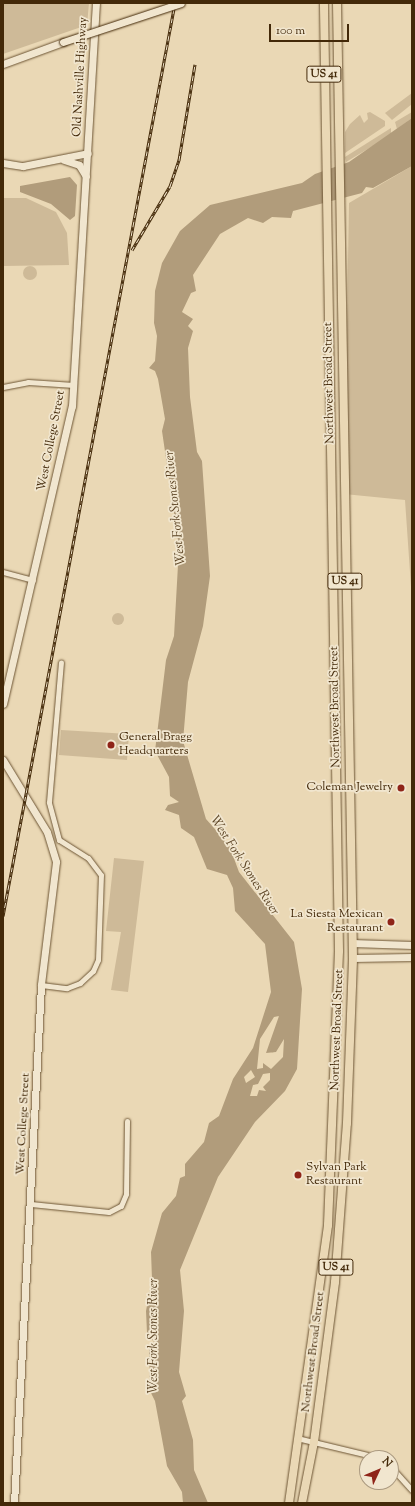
<!DOCTYPE html>
<html>
<head>
<meta charset="utf-8">
<style>
  body { margin:0 }
  #map { position:relative; width:415px; height:1506px; overflow:hidden; background:#ead8b5; font-family:"Sorts Mill Goudy",serif }
  div>[style] { position:absolute }
  .green>* { inset:0; background:#ceba98 }
  .round { border-radius:50% }
  .water>* { inset:0; background:#b19c7b }
  .roads { filter:drop-shadow(0 0 1px #6d5534) drop-shadow(0 0 1px #6d5534) }
  .street>* { height:5px; margin:-2.5px; padding:0 2.5px; transform-origin:2.5px; border-radius:2.5px; background:#f1e6cf }
  .secondary>* { height:7px; margin:-3.5px; padding:0 3.5px; transform-origin:3.5px; border-radius:3.5px; background:#f1e6cf }
  .primary>* { height:8px; margin:-4px; padding:0 4px; transform-origin:4px; border-radius:4px; background:#ead8b5 }
  .rail>* { height:3px; margin-top:-1.5px; transform-origin:0; background:repeating-linear-gradient(90deg,#f1e6cf 0 4.5px,#432909 0 9px); box-sizing:border-box; border-block:1px solid #432909 }
  .bridges { filter:drop-shadow(0 0 1px #432909) drop-shadow(0 0 1px #432909) }
  .secondary-bridge>* { height:7px; margin:-3.5px; padding:0 3.5px; transform-origin:3.5px; border-radius:3.5px; background:#f1e6cf }
  .dots>* { width:11px; height:11px; translate:-50% -50%; box-sizing:border-box; border:2px solid #f1e6cf; border-radius:50% }
  span { translate:-50% -50%; white-space:nowrap; text-align:center; line-height:1.15; -webkit-text-stroke:3.5px #f1e6cf; paint-order:stroke }
  .shield-label span { padding:1px 3px; background:#f1e6cf; border:1px solid; border-radius:3px; -webkit-text-stroke-width:0 }
  .shield-label { font-size:11px; color:#432909; font-weight:700 }
  .street-label { font-size:12px; color:#432909 }
  .poi-label { font-size:12px; color:#432909 }
  .left { translate:0 -50%; text-align:left }
  .right { translate:-100% -50%; text-align:right }
  .water-label { font-size:13px; color:#5e4626; font-style:italic }
  .frame { position:absolute; inset:0; border:4px solid #432909; pointer-events:none }
  .north { position:absolute; left:359px; top:1450px; width:40px; height:40px; box-sizing:border-box; background:#f1e6cf; border:1px solid #ab9a80; border-radius:50%; rotate:46deg; font-size:11px; font-weight:700; line-height:16px; text-align:center; color:#432909 }
  .north::after { content:''; display:block; margin:auto; width:14px; height:18px; background:#8f2418; clip-path:polygon(50% 0,100% 100%,50% 72%,0 100%) }
  .scale { position:absolute; left:269px; top:24px; width:80px; height:18px; box-sizing:border-box; border:2px solid #432909; border-top:0; padding-left:5px; font-size:12px; line-height:14px; white-space:nowrap; color:#432909; -webkit-text-stroke:3px #f1e6cf; paint-order:stroke }
</style>
</head>
<body>
<div id="map">
  <div class="green">
    <div style="clip-path:polygon(3px 3px,89px 3px,87px 25px,3px 54px)"></div>
    <div style="clip-path:polygon(412px 93px,412px 104px,392px 120px,385px 113px)"></div>
    <div style="clip-path:polygon(370px 112px,385px 121px,385px 126px,345px 153px,345px 132px,350px 124px,360px 115px,364px 123px,368px 119px,367px 113px)"></div>
    <div style="clip-path:polygon(412px 112px,412px 118px,397px 129px,395px 122px)"></div>
    <div style="clip-path:polygon(391px 128px,391px 135px,346px 162px,345px 157px)"></div>
    <div style="clip-path:polygon(412px 166px,412px 601px,405px 500px,344px 494px,349px 203px)"></div>
    <div style="clip-path:polygon(4px 198px,26px 198px,56px 212px,67px 233px,69px 265px,3px 266px)"></div>
    <div class="round" style="left:23px;top:266px;width:14px;height:14px"></div>
    <div class="round" style="left:112px;top:613px;width:12px;height:12px"></div>
    <div style="clip-path:polygon(61px 730px,129px 734px,127px 760px,59px 755px)"></div>
    <div style="clip-path:polygon(114px 858px,144px 861px,128px 992px,111px 990px,121px 932px,106px 931px)"></div>
  </div>
  <div class="water">
    <div style="clip-path:polygon(evenodd,412px 118px,412px 166px,373px 188px,366px 187px,362px 193px,293px 211px,291px 218px,272px 217px,263px 223px,248px 218px,220px 234px,193px 275px,196px 291px,191px 293px,182px 312px,193px 319px,188px 326px,193px 331px,188px 348px,190px 397px,197px 452px,202px 461px,210px 576px,203px 626px,188px 682px,183px 741px,206px 819px,229px 845px,239px 872px,294px 942px,302px 989px,297px 1069px,285px 1091px,255px 1122px,218px 1177px,180px 1270px,184px 1311px,179px 1372px,186px 1396px,182px 1401px,193px 1440px,194px 1470px,208px 1503px,183px 1503px,182px 1492px,167px 1466px,155px 1401px,150px 1391px,149px 1350px,154px 1342px,147px 1333px,146px 1311px,152px 1279px,151px 1252px,162px 1213px,176px 1196px,180px 1178px,185px 1176px,185px 1164px,204px 1142px,209px 1123px,219px 1116px,233px 1079px,253px 1048px,271px 992px,265px 944px,235px 911px,233px 888px,227px 875px,207px 869px,194px 837px,181px 828px,179px 815px,165px 810px,168px 805px,179px 802px,170px 796px,169px 777px,155px 751px,166px 660px,174px 636px,179px 547px,162px 431px,165px 419px,158px 379px,155px 371px,149px 368px,155px 361px,157px 336px,154px 323px,155px 291px,162px 263px,180px 231px,210px 205px,302px 183px,315px 174px,349px 162px,412px 118px,279px 1016px,266px 1053px,276px 1052px,284px 1039px,283px 1057px,271px 1069px,263px 1063px,263px 1068px,257px 1069px,260px 1039px,274px 1017px,279px 1016px,412px 118px,251px 1070px,255px 1077px,246px 1083px,244px 1077px,251px 1070px,412px 118px,270px 1073px,270px 1080px,263px 1087px,266px 1091px,259px 1090px,257px 1096px,250px 1096px,253px 1085px,258px 1084px,263px 1074px,270px 1073px)"></div>
    <div style="clip-path:polygon(70px 177px,77px 185px,75px 216px,70px 220px,51px 204px,20px 192px,20px 186px)"></div>
  </div>
  <div class="roads">
    <div class="street">
      <div style="left:3px;top:387px;width:25px;rotate:-11deg"></div>
      <div style="left:28px;top:382px;width:46px;rotate:3.7deg"></div>
      <div style="left:3px;top:572px;width:31px;rotate:15deg"></div>
      <div style="left:41px;top:985px;width:26px;rotate:7deg"></div>
      <div style="left:67px;top:988px;width:14px;rotate:-21deg"></div>
      <div style="left:80px;top:983px;width:18px;rotate:-43deg"></div>
      <div style="left:93px;top:971px;width:12px;rotate:-66deg"></div>
      <div style="left:98px;top:960px;width:85px;rotate:-88deg"></div>
      <div style="left:101px;top:875px;width:21px;rotate:-127deg"></div>
      <div style="left:88px;top:858px;width:34px;rotate:-148deg"></div>
      <div style="left:59px;top:840px;width:39px;rotate:-105deg"></div>
      <div style="left:49px;top:802px;width:140px;rotate:-85.1deg"></div>
      <div style="left:31px;top:1204px;width:78px;rotate:5.9deg"></div>
      <div style="left:109px;top:1212px;width:13px;rotate:-27deg"></div>
      <div style="left:121px;top:1206px;width:13px;rotate:-67deg"></div>
      <div style="left:126px;top:1194px;width:73px;rotate:-89.2deg"></div>
      <div style="left:301px;top:1439px;width:81px;rotate:13.5deg"></div>
      <div style="left:391px;top:1467px;width:31px;rotate:48deg"></div>
    </div>
    <div class="secondary">
      <div style="left:3px;top:64px;width:64px;rotate:-20.1deg"></div>
      <div style="left:64px;top:160px;width:16px;rotate:18deg"></div>
      <div style="left:79px;top:165px;width:13px;rotate:58deg"></div>
      <div style="left:3px;top:163px;width:20px;rotate:9deg"></div>
      <div style="left:23px;top:166px;width:66px;rotate:-11.3deg"></div>
      <div style="left:3px;top:704px;width:306px;rotate:-77deg"></div>
      <div style="left:72px;top:406px;width:404px;rotate:-86.6deg"></div>
      <div style="left:3px;top:760px;width:84px;rotate:58.6deg"></div>
      <div style="left:47px;top:832px;width:31px;rotate:73deg"></div>
      <div style="left:56px;top:862px;width:124px;rotate:97deg"></div>
      <div style="left:41px;top:985px;width:519px;rotate:92.98deg"></div>
      <div style="left:352px;top:943px;width:60px;rotate:1.9deg"></div>
      <div style="left:353px;top:958px;width:59px;rotate:-1deg"></div>
    </div>
    <div class="primary">
      <div style="left:289px;top:1503px;width:281px;rotate:-82deg"></div>
      <div style="left:328px;top:1225px;width:274px;rotate:-87.7deg"></div>
      <div style="left:339px;top:951px;width:948px;rotate:-90.91deg"></div>
      <div style="left:302px;top:1503px;width:62px;rotate:-78.9deg"></div>
      <div style="left:314px;top:1442px;width:161px;rotate:-82.5deg"></div>
      <div style="left:335px;top:1282px;width:159px;rotate:-85.7deg"></div>
      <div style="left:347px;top:1123px;width:165px;rotate:-87.9deg"></div>
      <div style="left:353px;top:958px;width:955px;rotate:-90.96deg"></div>
    </div>
  </div>
  <div class="rail">
    <div style="left:132px;top:250px;width:74px;rotate:-59.3deg"></div>
    <div style="left:170px;top:186px;width:28px;rotate:-71deg"></div>
    <div style="left:179px;top:160px;width:97px;rotate:-80.5deg"></div>
    <div style="left:3px;top:916px;width:929px;rotate:-79.33deg"></div>
  </div>
  <div class="bridges">
    <div class="secondary-bridge">
      <div style="left:63px;top:42px;width:124px;rotate:-18.3deg"></div>
    </div>
  </div>
  <div class="dots">
    <div style="left:111px;top:745px;background:#8f2418"></div>
    <div style="left:401px;top:788px;background:#8f2418"></div>
    <div style="left:391px;top:922px;background:#8f2418"></div>
    <div style="left:298px;top:1175px;background:#8f2418"></div>
  </div>
  <div class="shield-label">
    <span style="left:324px;top:74px">US 41</span>
    <span style="left:345px;top:581px">US 41</span>
    <span style="left:336px;top:1267px">US 41</span>
  </div>
  <div class="street-label">
    <span style="left:81px;top:77px;rotate:-87deg">Old Nashville Highway</span>
    <span style="left:330px;top:383px;rotate:-91deg">Northwest Broad Street</span>
    <span style="left:52px;top:441px;rotate:-79deg">West College Street</span>
    <span style="left:336px;top:707px;rotate:-91deg">Northwest Broad Street</span>
    <span style="left:338px;top:1030px;rotate:-88deg">Northwest Broad Street</span>
    <span style="left:24px;top:1124px;rotate:-87deg">West College Street</span>
    <span style="left:314px;top:1352px;rotate:-83deg">Northwest Broad Street</span>
  </div>
  <div class="poi-label">
    <span class="left" style="left:119px;top:745px">General Bragg<br>Headquarters</span>
    <span class="right" style="left:393px;top:788px">Coleman Jewelry</span>
    <span class="right" style="left:383px;top:922px">La Siesta Mexican<br>Restaurant</span>
    <span class="left" style="left:306px;top:1175px">Sylvan Park<br>Restaurant</span>
  </div>
  <div class="water-label">
    <span style="left:176px;top:508px;rotate:-96deg">West Fork Stones River</span>
    <span style="left:244px;top:866px;rotate:57deg">West Fork Stones River</span>
    <span style="left:154px;top:1336px;rotate:-90deg">West Fork Stones River</span>
  </div>
  <div class="frame"></div>
  <div class="north">N</div>
  <div class="scale">100 m</div>
</div>
</body>
</html>
